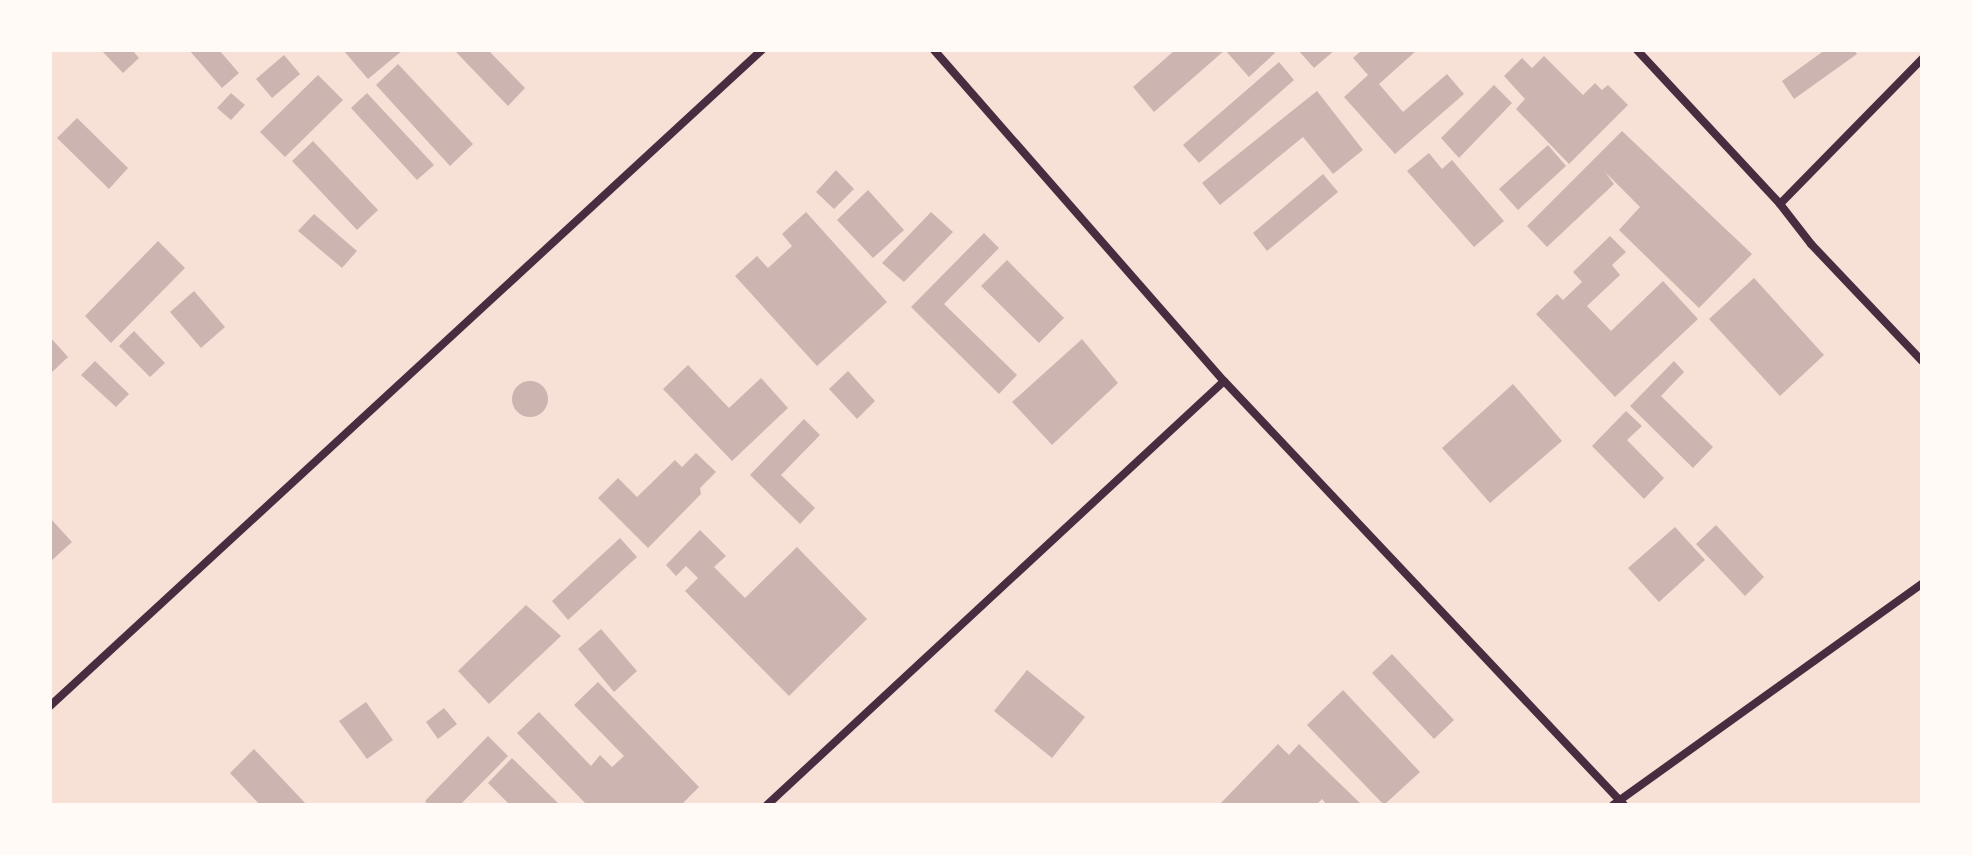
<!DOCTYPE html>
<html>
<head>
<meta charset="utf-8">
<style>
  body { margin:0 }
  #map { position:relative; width:1972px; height:855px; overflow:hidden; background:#f7e1d7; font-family:"Work Sans",sans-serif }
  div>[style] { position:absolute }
  .building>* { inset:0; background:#ccb4b1 }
  .round { border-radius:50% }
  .minor>* { height:8px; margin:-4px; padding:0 4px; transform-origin:4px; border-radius:4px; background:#4a2c40 }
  span { translate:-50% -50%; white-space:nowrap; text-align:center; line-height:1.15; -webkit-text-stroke:6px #fffaf5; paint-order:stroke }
  .frame { position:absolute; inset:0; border:52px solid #fffaf5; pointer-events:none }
</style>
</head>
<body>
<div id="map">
  <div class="building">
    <div style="clip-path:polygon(101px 50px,132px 50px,139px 58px,123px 73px)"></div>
    <div style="clip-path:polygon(189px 50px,219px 50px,239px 73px,222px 88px)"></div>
    <div style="clip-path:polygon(343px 50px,403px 50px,368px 79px)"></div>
    <div style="clip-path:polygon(454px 50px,488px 50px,525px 88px,508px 106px)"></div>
    <div style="clip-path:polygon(1175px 50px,1272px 50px,1275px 53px,1249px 77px,1225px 50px,1154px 112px,1133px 87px)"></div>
    <div style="clip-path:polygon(1298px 50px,1335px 50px,1314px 68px)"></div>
    <div style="clip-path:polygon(1362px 50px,1417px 50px,1379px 84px,1403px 112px,1447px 74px,1464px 94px,1395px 154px,1344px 97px,1368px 75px,1353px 58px)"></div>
    <div style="clip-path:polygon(1825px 50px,1854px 50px,1857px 54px,1794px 99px,1782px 81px)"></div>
    <div style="clip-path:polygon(284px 55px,300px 74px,272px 98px,256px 79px)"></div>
    <div style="clip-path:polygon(1544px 56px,1583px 95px,1595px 83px,1602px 90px,1608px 85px,1628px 105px,1569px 164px,1516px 109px,1525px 99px,1504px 76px,1522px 58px,1532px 68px)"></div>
    <div style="clip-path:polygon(1279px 62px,1294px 80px,1199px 163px,1183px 145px)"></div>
    <div style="clip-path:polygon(398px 64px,473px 144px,450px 166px,376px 85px)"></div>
    <div style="clip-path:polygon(318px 75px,343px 100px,285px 157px,260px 132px)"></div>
    <div style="clip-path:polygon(1494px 85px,1512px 103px,1459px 158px,1441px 138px)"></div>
    <div style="clip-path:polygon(1317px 91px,1363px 150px,1333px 174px,1303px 137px,1220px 205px,1202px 183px)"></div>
    <div style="clip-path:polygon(231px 93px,245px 105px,231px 120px,217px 108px)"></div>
    <div style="clip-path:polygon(367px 93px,434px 165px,417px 180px,351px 108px)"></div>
    <div style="clip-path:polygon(77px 118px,128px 168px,109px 189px,57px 138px)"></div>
    <div style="clip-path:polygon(1622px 131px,1752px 254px,1699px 308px,1619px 230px,1640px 207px,1605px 172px,1614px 184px,1547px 247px,1527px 226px)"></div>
    <div style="clip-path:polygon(313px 141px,378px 210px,357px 230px,292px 161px)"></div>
    <div style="clip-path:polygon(1548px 145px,1566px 166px,1518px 210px,1499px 189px)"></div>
    <div style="clip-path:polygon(1429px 153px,1442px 169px,1452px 160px,1504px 221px,1474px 247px,1407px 171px)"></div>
    <div style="clip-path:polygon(836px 170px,854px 189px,834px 209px,816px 192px)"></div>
    <div style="clip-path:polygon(1323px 174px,1338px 192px,1267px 251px,1253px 233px)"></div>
    <div style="clip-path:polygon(868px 190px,904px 230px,873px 258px,837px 220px)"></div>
    <div style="clip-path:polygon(806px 212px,887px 302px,817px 366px,735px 276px,757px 256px,768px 268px,792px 246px,782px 234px)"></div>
    <div style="clip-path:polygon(931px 212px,953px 232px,904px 282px,882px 263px)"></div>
    <div style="clip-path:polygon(314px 214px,357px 251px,342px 268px,298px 231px)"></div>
    <div style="clip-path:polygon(984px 233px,999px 248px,944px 304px,1017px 375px,999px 394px,911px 307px)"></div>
    <div style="clip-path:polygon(1610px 236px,1626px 252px,1612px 265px,1620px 275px,1587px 306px,1611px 331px,1663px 281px,1698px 319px,1615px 397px,1536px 314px,1557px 294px,1563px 300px,1582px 282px,1573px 272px)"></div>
    <div style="clip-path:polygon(158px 241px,185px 268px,111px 343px,85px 316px)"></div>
    <div style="clip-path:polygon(1007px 260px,1064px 318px,1039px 343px,981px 286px)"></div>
    <div style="clip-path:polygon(1754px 278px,1824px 355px,1780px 396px,1709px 319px)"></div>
    <div style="clip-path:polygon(194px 291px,225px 327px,201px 348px,170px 312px)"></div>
    <div style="clip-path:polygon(134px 331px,165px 363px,150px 377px,119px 346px)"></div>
    <div style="clip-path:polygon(50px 337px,68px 357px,50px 374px)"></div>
    <div style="clip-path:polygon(1082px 339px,1118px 383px,1052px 445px,1012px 402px)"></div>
    <div style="clip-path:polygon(95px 361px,129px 394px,116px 407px,81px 375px)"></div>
    <div style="clip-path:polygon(1674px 361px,1684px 372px,1661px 396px,1713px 447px,1693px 468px,1630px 406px)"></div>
    <div style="clip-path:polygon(688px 365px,729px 408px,761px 378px,788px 408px,732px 461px,663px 389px)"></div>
    <div style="clip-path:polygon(848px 371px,875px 401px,857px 419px,829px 389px)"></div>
    <div class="round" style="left:512px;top:381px;width:36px;height:36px"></div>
    <div style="clip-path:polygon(1513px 384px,1562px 441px,1490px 503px,1442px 448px)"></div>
    <div style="clip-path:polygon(1626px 411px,1642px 426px,1627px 440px,1664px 478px,1644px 499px,1592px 446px)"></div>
    <div style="clip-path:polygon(804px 419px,820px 435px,781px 475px,815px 508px,800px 524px,750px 475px)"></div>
    <div style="clip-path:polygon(696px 453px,716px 472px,700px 488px,701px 494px,648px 548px,598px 498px,618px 478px,637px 497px,675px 460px,682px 467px)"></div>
    <div style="clip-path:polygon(50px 518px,72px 542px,51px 561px,50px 559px)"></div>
    <div style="clip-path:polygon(1716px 525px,1764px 577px,1745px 596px,1696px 544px)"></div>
    <div style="clip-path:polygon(1675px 527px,1705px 560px,1659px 602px,1628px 568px)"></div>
    <div style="clip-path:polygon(700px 530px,726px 556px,714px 567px,745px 598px,797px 547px,867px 619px,789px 696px,685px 591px,698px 578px,686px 566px,676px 576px,666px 565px)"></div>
    <div style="clip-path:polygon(620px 538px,637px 557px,568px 620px,552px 601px)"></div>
    <div style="clip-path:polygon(526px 605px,561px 636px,489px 704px,458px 671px)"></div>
    <div style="clip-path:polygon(601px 629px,637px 671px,614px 692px,578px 649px)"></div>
    <div style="clip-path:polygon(1392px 654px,1454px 720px,1434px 739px,1372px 673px)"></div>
    <div style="clip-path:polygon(1027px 670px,1085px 717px,1052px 758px,994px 711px)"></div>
    <div style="clip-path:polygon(598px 682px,699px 787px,681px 805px,587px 805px,517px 733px,539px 712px,591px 766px,600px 755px,612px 767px,624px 756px,574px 705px)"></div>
    <div style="clip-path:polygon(1343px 690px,1420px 772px,1384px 805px,1307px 725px)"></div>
    <div style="clip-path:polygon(366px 702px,393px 740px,367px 759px,339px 721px)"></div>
    <div style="clip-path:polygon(444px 708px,457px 724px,438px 739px,426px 722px)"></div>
    <div style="clip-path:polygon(488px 736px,508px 756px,460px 805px,429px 805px,425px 801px)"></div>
    <div style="clip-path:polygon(1278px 744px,1289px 755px,1299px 744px,1362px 805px,1327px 805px,1322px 799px,1316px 805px,1219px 805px)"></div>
    <div style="clip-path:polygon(254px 749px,307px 805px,260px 805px,230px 773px)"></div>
    <div style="clip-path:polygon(512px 758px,560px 805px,510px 805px,488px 783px)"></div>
  </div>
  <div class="minor">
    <div style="left:934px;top:50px;width:440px;rotate:48.8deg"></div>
    <div style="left:1224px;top:381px;width:583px;rotate:46.67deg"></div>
    <div style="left:1637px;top:50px;width:210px;rotate:47.1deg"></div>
    <div style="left:1780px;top:204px;width:51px;rotate:52.2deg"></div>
    <div style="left:1811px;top:244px;width:161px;rotate:46.5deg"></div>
    <div style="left:1780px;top:204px;width:203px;rotate:-45.6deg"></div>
    <div style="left:50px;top:706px;width:968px;rotate:-42.66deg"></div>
    <div style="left:767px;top:805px;width:623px;rotate:-42.85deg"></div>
    <div style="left:1613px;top:805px;width:380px;rotate:-35.6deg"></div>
  </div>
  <div class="frame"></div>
</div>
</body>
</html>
